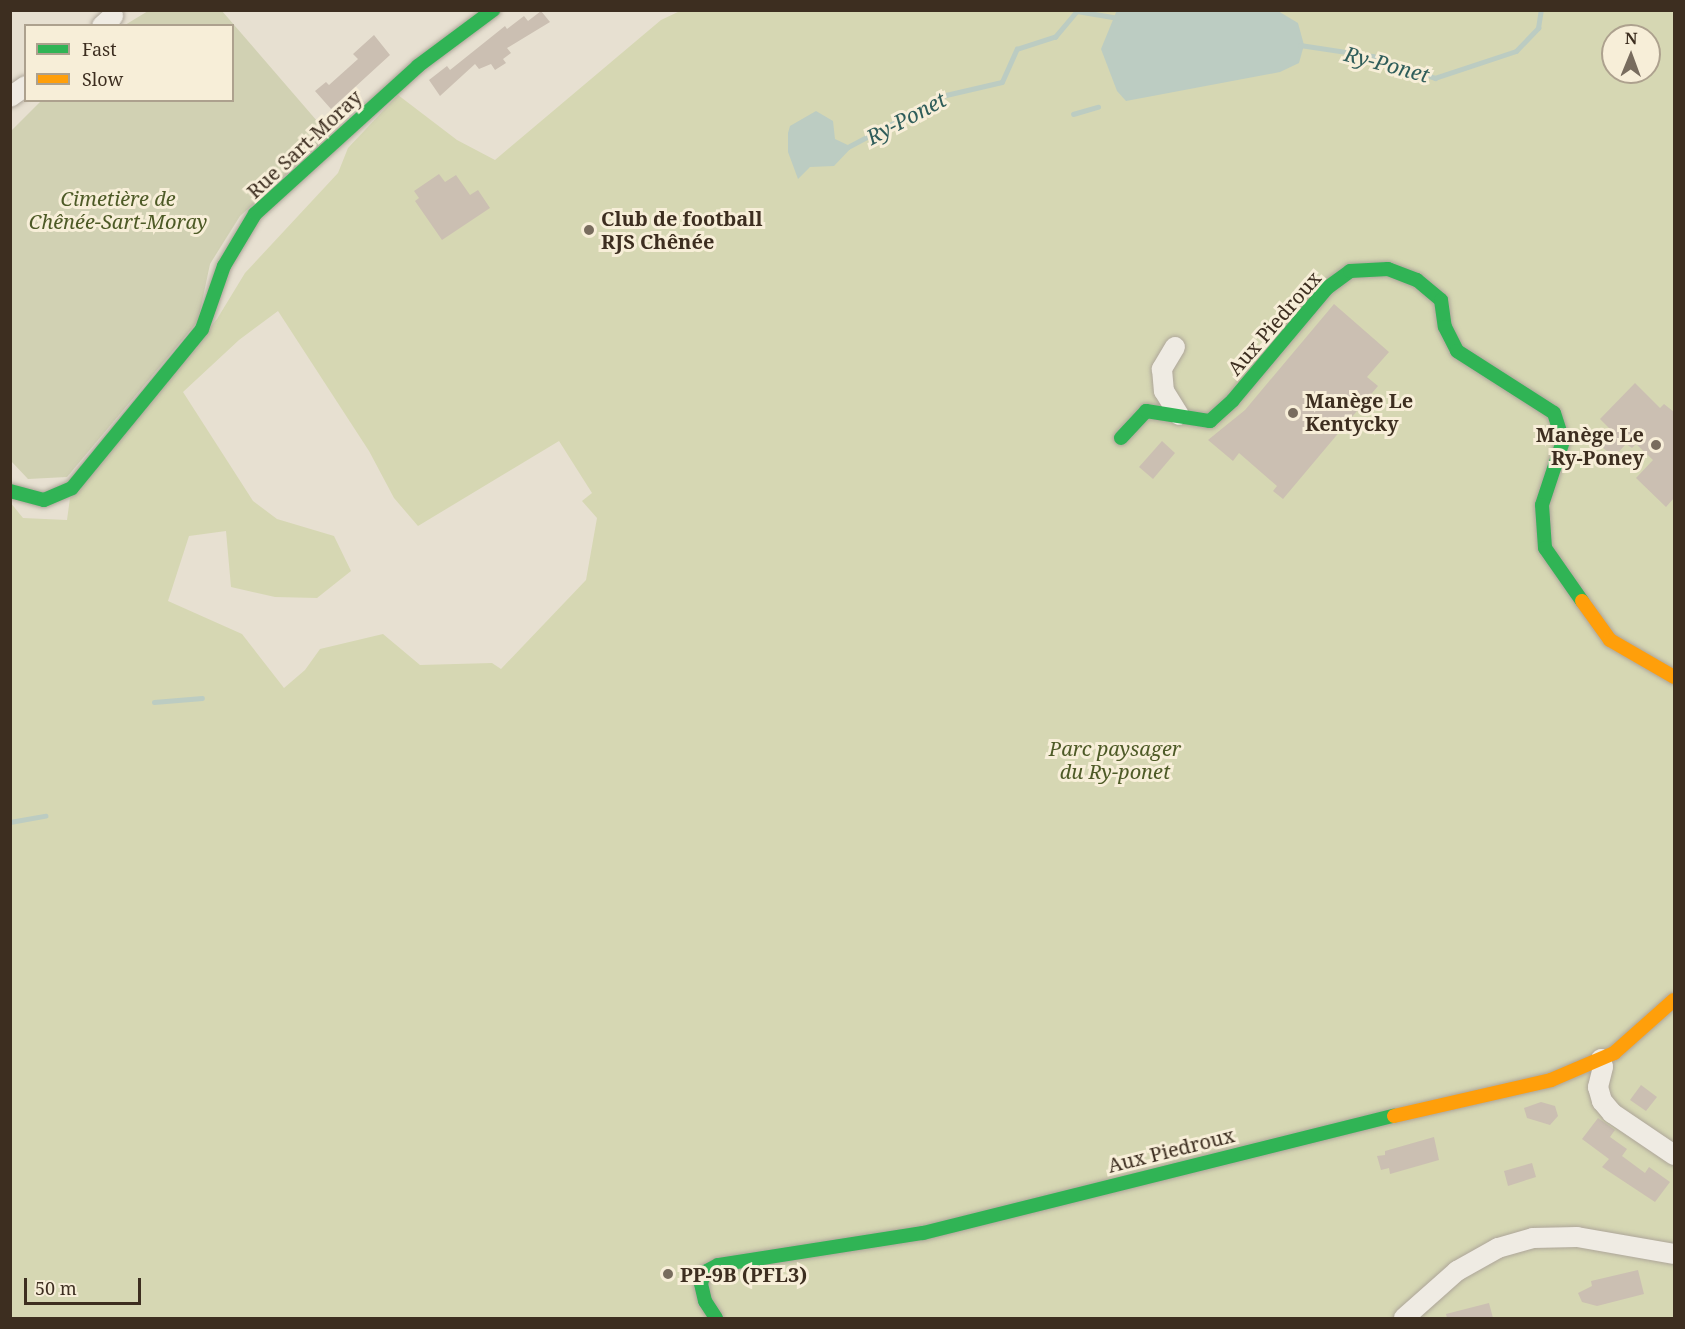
<!DOCTYPE html>
<html>
<head>
<meta charset="utf-8">
<style>
  body { margin:0 }
  #map { position:relative; width:1685px; height:1329px; overflow:hidden; background:#e7e0d1; font-family:"Noto Serif",serif }
  div>[style] { position:absolute }
  .green>* { inset:0; background:#d6d7b3 }
  .cemetery>* { inset:0; background:#d1d1b3 }
  .water>* { inset:0; background:#bcccc2 }
  .stream>* { height:4.5px; margin:-2.25px; padding:0 2.25px; transform-origin:2.25px; border-radius:2.25px; background:#bcccc2 }
  .building>* { inset:0; background:#cbbfb2 }
  .roads { filter:drop-shadow(0 0 2px #ada599) drop-shadow(0 0 2px #ada599) }
  .street>* { height:20px; margin:-10px; padding:0 10px; transform-origin:10px; border-radius:10px; background:#efebe3 }
  .fast>* { height:14px; margin:-7px; padding:0 7px; transform-origin:7px; border-radius:7px; background:#30b455 }
  .slow>* { height:14px; margin:-7px; padding:0 7px; transform-origin:7px; border-radius:7px; background:#ff9f0a }
  .dots>* { width:16px; height:16px; translate:-50% -50%; box-sizing:border-box; border:3px solid #f7eed8; border-radius:50% }
  span { translate:-50% -50%; white-space:nowrap; text-align:center; line-height:1.15; -webkit-text-stroke:6px #f7eed8; paint-order:stroke }
  .street-label { font-size:20px; color:#3d2e20 }
  .park-label { font-size:20px; color:#4d5a26; font-style:italic }
  .poi-label { font-size:20px; color:#3d2e20; font-weight:700 }
  .left { translate:0 -50%; text-align:left }
  .right { translate:-100% -50%; text-align:right }
  .water-label { font-size:21px; color:#2f5d5a; font-style:italic }
  .frame { position:absolute; inset:0; border:12px solid #3d2e20; pointer-events:none }
  .legend { position:absolute; left:24px; top:24px; width:210px; height:78px; box-sizing:border-box; background:#f7eed8; border:2px solid #ada18e; margin:0; padding:8px 10px; list-style:none; font-size:18px; color:#3d2e20 }
  .legend li { display:flex; align-items:center; gap:12px; height:30px }
  .legend b { width:30px; border:2px solid #ada18e }
  .north { position:absolute; left:1601px; top:24px; width:60px; height:60px; box-sizing:border-box; background:#f7eed8; border:2px solid #ada18e; border-radius:50%; rotate:1deg; font-size:16px; font-weight:700; line-height:24px; text-align:center; color:#3d2e20 }
  .north::after { content:''; display:block; margin:auto; width:21px; height:27px; background:#786c5e; clip-path:polygon(50% 0,100% 100%,50% 72%,0 100%) }
  .scale { position:absolute; left:24px; top:1278px; width:117px; height:27px; box-sizing:border-box; border:3px solid #3d2e20; border-top:0; padding-left:8px; font-size:18px; line-height:21px; white-space:nowrap; color:#3d2e20; -webkit-text-stroke:4px #f7eed8; paint-order:stroke }
</style>
</head>
<body>
<div id="map">
  <div class="green">
    <div style="clip-path:polygon(evenodd,680px 11px,1674px 11px,1674px 1318px,11px 1318px,10px 502px,23px 518px,67px 520px,70px 498px,217px 319px,245px 273px,338px 173px,348px 148px,398px 95px,457px 140px,495px 160px,661px 20px,680px 11px,1613px 36px,1649px 36px,1649px 72px,1613px 72px,1613px 36px,680px 11px,278px 311px,369px 451px,394px 498px,418px 526px,559px 441px,592px 493px,582px 501px,597px 518px,586px 580px,501px 669px,492px 663px,420px 665px,383px 634px,320px 649px,305px 670px,284px 688px,242px 634px,168px 601px,189px 536px,226px 531px,231px 587px,275px 597px,317px 598px,351px 571px,334px 536px,277px 519px,253px 501px,183px 392px,239px 340px,278px 311px)"></div>
  </div>
  <div class="cemetery">
    <div style="clip-path:polygon(148px 11px,222px 11px,330px 136px,240px 216px,210px 264px,198px 321px,67px 477px,28px 479px,11px 461px,11px 131px,41px 101px,232px 100px,232px 26px,125px 25px)"></div>
  </div>
  <div class="water">
    <div style="clip-path:polygon(1117px 10px,1278px 11px,1298px 23px,1304px 45px,1299px 63px,1280px 72px,1126px 101px,1117px 91px,1101px 49px)"></div>
    <div style="clip-path:polygon(816px 111px,833px 121px,835px 139px,852px 147px,834px 166px,810px 167px,798px 179px,788px 152px,788px 133px,790px 126px)"></div>
  </div>
  <div class="stream">
    <div style="left:1300px;top:45px;width:74px;rotate:8.6deg"></div>
    <div style="left:1373px;top:56px;width:66px;rotate:19.5deg"></div>
    <div style="left:1435px;top:78px;width:85px;rotate:-18.4deg"></div>
    <div style="left:1516px;top:51px;width:32px;rotate:-46deg"></div>
    <div style="left:1538px;top:28px;width:18px;rotate:-81deg"></div>
    <div style="left:1073px;top:114px;width:26px;rotate:-16deg"></div>
    <div style="left:846px;top:148px;width:113px;rotate:-27.9deg"></div>
    <div style="left:946px;top:95px;width:57px;rotate:-13.1deg"></div>
    <div style="left:1002px;top:82px;width:36px;rotate:-66deg"></div>
    <div style="left:1017px;top:49px;width:40px;rotate:-18deg"></div>
    <div style="left:1055px;top:37px;width:34px;rotate:-50deg"></div>
    <div style="left:1077px;top:11px;width:43px;rotate:9.5deg"></div>
    <div style="left:154px;top:702px;width:48px;rotate:-4.8deg"></div>
    <div style="left:10px;top:822px;width:36px;rotate:-10deg"></div>
  </div>
  <div class="building">
    <div style="clip-path:polygon(541px 11px,550px 22px,507px 48px,511px 53px,503px 59px,506px 63px,495px 70px,491px 64px,479px 69px,475px 64px,440px 96px,429px 80px,447px 66px,450px 70px,505px 26px,507px 29px,524px 16px,528px 21px)"></div>
    <div style="clip-path:polygon(374px 35px,390px 55px,331px 109px,315px 91px,326px 82px,329px 85px,358px 59px,353px 54px)"></div>
    <div style="clip-path:polygon(439px 174px,445px 182px,456px 175px,470px 195px,478px 190px,490px 208px,442px 240px,415px 201px,419px 198px,414px 191px)"></div>
    <div style="clip-path:polygon(1334px 304px,1389px 352px,1367px 377px,1378px 386px,1283px 499px,1273px 491px,1277px 486px,1239px 453px,1233px 461px,1208px 440px,1245px 410px)"></div>
    <div style="clip-path:polygon(1635px 383px,1660px 408px,1664px 404px,1674px 412px,1674px 498px,1666px 507px,1636px 478px,1653px 460px,1636px 444px,1632px 448px,1626px 444px,1614px 457px,1596px 442px,1609px 428px,1600px 419px)"></div>
    <div style="clip-path:polygon(1162px 441px,1175px 453px,1153px 479px,1139px 467px)"></div>
    <div style="clip-path:polygon(1641px 1085px,1657px 1097px,1646px 1111px,1630px 1100px)"></div>
    <div style="clip-path:polygon(1541px 1102px,1555px 1106px,1558px 1116px,1550px 1125px,1527px 1118px,1524px 1108px)"></div>
    <div style="clip-path:polygon(1598px 1118px,1615px 1130px,1610px 1137px,1627px 1149px,1622px 1156px,1645px 1173px,1649px 1167px,1670px 1182px,1655px 1202px,1602px 1167px,1609px 1159px,1582px 1139px)"></div>
    <div style="clip-path:polygon(1434px 1137px,1439px 1160px,1390px 1174px,1389px 1168px,1381px 1170px,1377px 1156px,1385px 1155px,1385px 1151px)"></div>
    <div style="clip-path:polygon(1532px 1163px,1536px 1177px,1508px 1186px,1504px 1171px)"></div>
    <div style="clip-path:polygon(1638px 1270px,1644px 1294px,1597px 1306px,1582px 1302px,1578px 1293px,1592px 1286px,1591px 1281px)"></div>
    <div style="clip-path:polygon(1489px 1303px,1493px 1318px,1447px 1318px,1446px 1314px)"></div>
  </div>
  <div class="roads">
    <div class="street">
      <div style="left:102px;top:26px;width:15px;rotate:-42deg"></div>
      <div style="left:10px;top:97px;width:19px;rotate:-35deg"></div>
      <div style="left:1175px;top:347px;width:26px;rotate:121deg"></div>
      <div style="left:1162px;top:369px;width:22px;rotate:85deg"></div>
      <div style="left:1164px;top:391px;width:28px;rotate:58deg"></div>
      <div style="left:1601px;top:1059px;width:8px;rotate:76deg"></div>
      <div style="left:1603px;top:1067px;width:21px;rotate:104deg"></div>
      <div style="left:1598px;top:1087px;width:15px;rotate:74deg"></div>
      <div style="left:1602px;top:1101px;width:16px;rotate:50deg"></div>
      <div style="left:1612px;top:1113px;width:75px;rotate:34.1deg"></div>
      <div style="left:1404px;top:1318px;width:71px;rotate:-41.6deg"></div>
      <div style="left:1457px;top:1271px;width:47px;rotate:-29.3deg"></div>
      <div style="left:1498px;top:1248px;width:36px;rotate:-16deg"></div>
      <div style="left:1533px;top:1238px;width:44px;rotate:-1.3deg"></div>
      <div style="left:1577px;top:1237px;width:98px;rotate:9.9deg"></div>
    </div>
    <div class="fast">
      <div style="left:1121px;top:438px;width:37px;rotate:-47deg"></div>
      <div style="left:1146px;top:411px;width:65px;rotate:8.9deg"></div>
      <div style="left:1210px;top:421px;width:31px;rotate:-42deg"></div>
      <div style="left:1233px;top:400px;width:146px;rotate:-50deg"></div>
      <div style="left:1327px;top:288px;width:29px;rotate:-36deg"></div>
      <div style="left:1350px;top:271px;width:38px;rotate:-3deg"></div>
      <div style="left:1388px;top:269px;width:31px;rotate:21deg"></div>
      <div style="left:1417px;top:280px;width:31px;rotate:40deg"></div>
      <div style="left:1441px;top:300px;width:27px;rotate:82deg"></div>
      <div style="left:1445px;top:327px;width:27px;rotate:63deg"></div>
      <div style="left:1457px;top:351px;width:115px;rotate:32.6deg"></div>
      <div style="left:1554px;top:413px;width:29px;rotate:72deg"></div>
      <div style="left:1563px;top:441px;width:67px;rotate:108.2deg"></div>
      <div style="left:1542px;top:505px;width:43px;rotate:86deg"></div>
      <div style="left:1545px;top:548px;width:65px;rotate:55.1deg"></div>
      <div style="left:10px;top:491px;width:35px;rotate:15deg"></div>
      <div style="left:44px;top:500px;width:30px;rotate:-23deg"></div>
      <div style="left:72px;top:488px;width:205px;rotate:-50.7deg"></div>
      <div style="left:202px;top:329px;width:67px;rotate:-70.8deg"></div>
      <div style="left:224px;top:266px;width:61px;rotate:-59.2deg"></div>
      <div style="left:255px;top:214px;width:220px;rotate:-42.2deg"></div>
      <div style="left:418px;top:66px;width:94px;rotate:-36.7deg"></div>
      <div style="left:716px;top:1318px;width:20px;rotate:-123deg"></div>
      <div style="left:705px;top:1301px;width:18px;rotate:-103deg"></div>
      <div style="left:701px;top:1283px;width:12px;rotate:-70deg"></div>
      <div style="left:705px;top:1272px;width:15px;rotate:-28deg"></div>
      <div style="left:718px;top:1265px;width:207px;rotate:-8.9deg"></div>
      <div style="left:923px;top:1233px;width:485px;rotate:-14deg"></div>
    </div>
    <div class="slow">
      <div style="left:1582px;top:601px;width:48px;rotate:54.3deg"></div>
      <div style="left:1610px;top:640px;width:74px;rotate:30deg"></div>
      <div style="left:1394px;top:1116px;width:161px;rotate:-12.9deg"></div>
      <div style="left:1551px;top:1080px;width:69px;rotate:-23.2deg"></div>
      <div style="left:1614px;top:1053px;width:80px;rotate:-41.5deg"></div>
    </div>
  </div>
  <div class="dots">
    <div style="left:589px;top:230px;background:#786c5e"></div>
    <div style="left:1293px;top:413px;background:#786c5e"></div>
    <div style="left:1656px;top:445px;background:#786c5e"></div>
    <div style="left:668px;top:1274px;background:#786c5e"></div>
  </div>
  <div class="street-label">
    <span style="left:304px;top:144px;rotate:-43deg">Rue Sart-Moray</span>
    <span style="left:1274px;top:323px;rotate:-49deg">Aux Piedroux</span>
    <span style="left:1171px;top:1150px;rotate:-14deg">Aux Piedroux</span>
  </div>
  <div class="park-label">
    <span style="left:118px;top:210px">Cimetière de<br>Chênée-Sart-Moray</span>
    <span style="left:1115px;top:760px">Parc paysager<br>du Ry-ponet</span>
  </div>
  <div class="poi-label">
    <span class="left" style="left:601px;top:230px">Club de football<br>RJS Chênée</span>
    <span class="left" style="left:1305px;top:412px">Manège Le<br>Kentycky</span>
    <span class="right" style="left:1644px;top:446px">Manège Le<br>Ry-Poney</span>
    <span class="left" style="left:680px;top:1274px">PP-9B (PFL3)</span>
  </div>
  <div class="water-label">
    <span style="left:1387px;top:64px;rotate:15deg">Ry-Ponet</span>
    <span style="left:906px;top:118px;rotate:-28deg">Ry-Ponet</span>
  </div>
  <div class="frame"></div>
  <ul class="legend">
  <li><b style="height:8px;background:#30b455"></b>Fast</li>
  <li><b style="height:8px;background:#ff9f0a"></b>Slow</li>
  </ul>
  <div class="north">N</div>
  <div class="scale">50 m</div>
</div>
</body>
</html>
